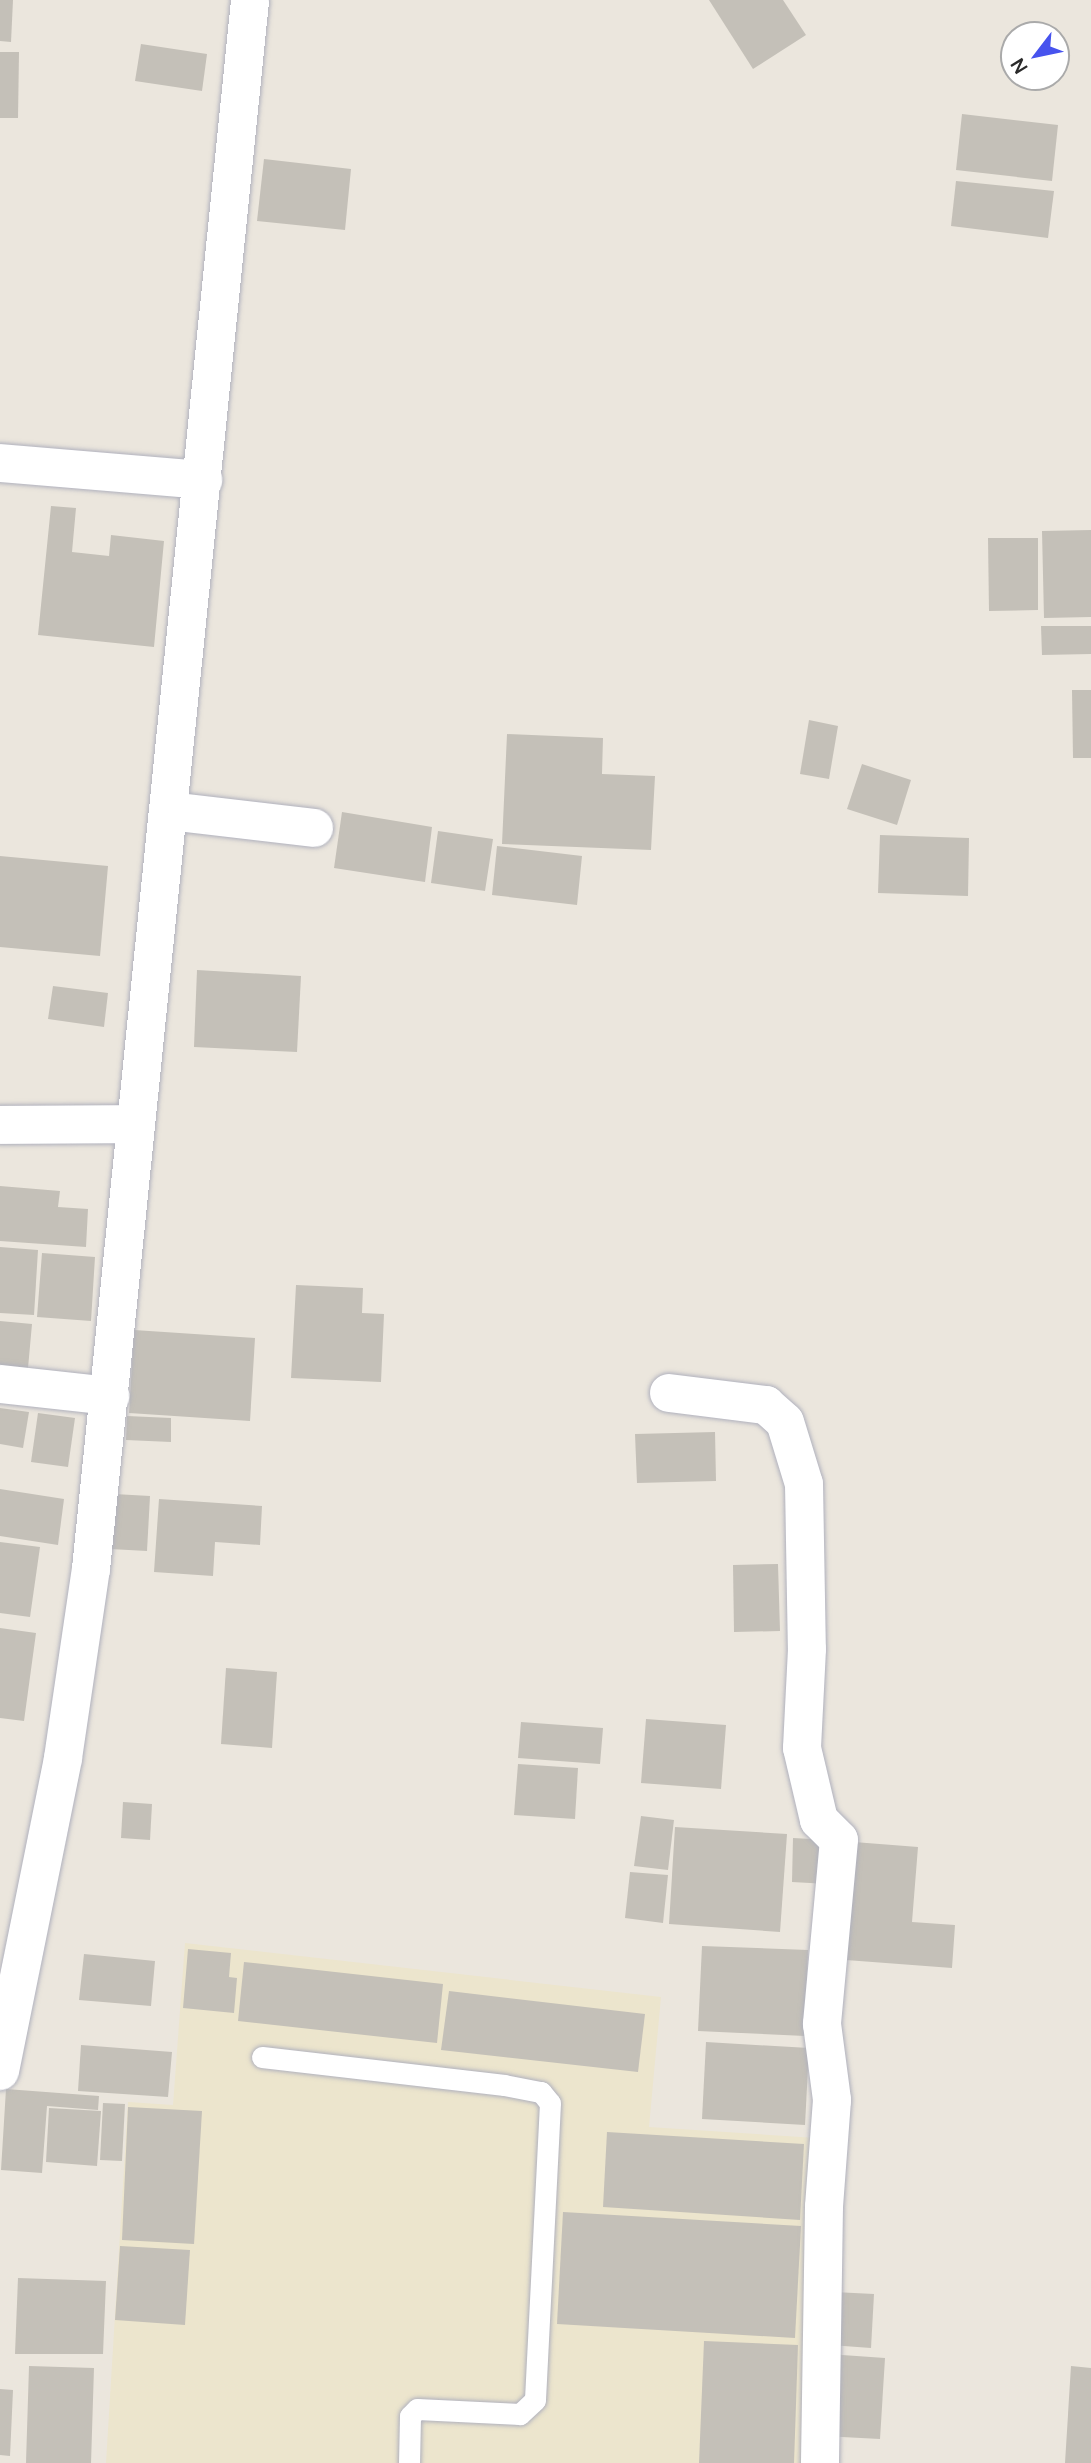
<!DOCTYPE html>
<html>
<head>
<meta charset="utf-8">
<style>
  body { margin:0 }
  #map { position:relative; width:1091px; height:2463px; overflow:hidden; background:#ebe6dd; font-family:Manrope,sans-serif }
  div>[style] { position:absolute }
  .education>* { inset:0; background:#ece5cd }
  .building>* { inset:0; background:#c4c0b8 }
  .roads { filter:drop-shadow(0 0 2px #b0b1bd) drop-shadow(0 0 2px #b0b1bd) }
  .lane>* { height:21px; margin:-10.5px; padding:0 10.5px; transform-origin:10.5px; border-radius:10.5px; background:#fff }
  .street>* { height:38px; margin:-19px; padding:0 19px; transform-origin:19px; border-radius:19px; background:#fff }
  span { translate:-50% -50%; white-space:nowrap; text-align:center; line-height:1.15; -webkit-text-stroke:6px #fff; paint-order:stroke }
  .north { position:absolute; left:1000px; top:21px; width:70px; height:70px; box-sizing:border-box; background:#fff; border:2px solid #aaa; border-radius:50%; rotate:238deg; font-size:19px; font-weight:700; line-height:28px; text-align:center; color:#2a2a2a }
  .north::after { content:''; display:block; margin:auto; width:24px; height:32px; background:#4753ee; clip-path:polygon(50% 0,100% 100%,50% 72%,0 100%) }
</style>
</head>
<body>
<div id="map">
  <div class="education">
    <div style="clip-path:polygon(185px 1943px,661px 1997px,649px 2127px,816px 2138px,803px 2463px,106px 2463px,128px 2102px,173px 2105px)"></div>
  </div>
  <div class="building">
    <div style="clip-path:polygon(0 0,13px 0,11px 42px,0 41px)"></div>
    <div style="clip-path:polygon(709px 0,783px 0,806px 35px,753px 69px)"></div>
    <div style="clip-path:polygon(141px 44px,207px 54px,202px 91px,135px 81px)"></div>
    <div style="clip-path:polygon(0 52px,19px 52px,18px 118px,0 118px)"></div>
    <div style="clip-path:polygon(962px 114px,1058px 125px,1052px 181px,956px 170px)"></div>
    <div style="clip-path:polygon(264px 159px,351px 169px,345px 230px,257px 221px)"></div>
    <div style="clip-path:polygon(956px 181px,1054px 191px,1048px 238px,951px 226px)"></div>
    <div style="clip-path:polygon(51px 506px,76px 508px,72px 552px,109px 556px,111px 535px,164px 541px,154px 647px,38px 635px)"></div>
    <div style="clip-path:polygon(1091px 530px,1091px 617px,1044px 618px,1042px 531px)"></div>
    <div style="clip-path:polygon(988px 538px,1038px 538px,1038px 610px,989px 611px)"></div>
    <div style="clip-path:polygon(1041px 626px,1091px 626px,1091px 654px,1042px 655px)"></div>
    <div style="clip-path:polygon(1072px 690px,1091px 690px,1091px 758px,1073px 758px)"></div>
    <div style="clip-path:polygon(809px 720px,838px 726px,829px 779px,800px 774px)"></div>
    <div style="clip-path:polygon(507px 734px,603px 738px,602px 774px,655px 776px,651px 850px,502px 844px)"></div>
    <div style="clip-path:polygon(862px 764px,911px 780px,897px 825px,847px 809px)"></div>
    <div style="clip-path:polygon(342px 812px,432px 827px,425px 882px,334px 868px)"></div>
    <div style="clip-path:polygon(438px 831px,493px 839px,485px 891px,431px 883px)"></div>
    <div style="clip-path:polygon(880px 835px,969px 838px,968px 896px,878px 893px)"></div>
    <div style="clip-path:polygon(497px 846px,582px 856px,577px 905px,492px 895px)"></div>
    <div style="clip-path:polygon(0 856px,108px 866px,100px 956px,0 947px)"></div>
    <div style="clip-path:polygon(197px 970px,301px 976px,297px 1052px,194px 1047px)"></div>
    <div style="clip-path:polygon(53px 986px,108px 993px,104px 1027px,48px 1019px)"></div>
    <div style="clip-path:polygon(0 1186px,60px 1191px,58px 1207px,88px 1209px,86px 1247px,0 1241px)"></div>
    <div style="clip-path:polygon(0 1247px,38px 1250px,34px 1315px,0 1313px)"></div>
    <div style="clip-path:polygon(42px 1253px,95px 1257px,91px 1321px,37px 1317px)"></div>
    <div style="clip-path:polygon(296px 1285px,363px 1288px,362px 1313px,384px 1314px,381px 1382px,291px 1378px)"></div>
    <div style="clip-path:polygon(0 1321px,32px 1324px,28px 1368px,0 1366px)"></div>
    <div style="clip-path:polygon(134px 1330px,255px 1338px,250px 1421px,129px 1413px)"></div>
    <div style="clip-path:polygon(0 1408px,29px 1412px,23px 1448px,0 1444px)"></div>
    <div style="clip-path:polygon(38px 1413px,75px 1418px,68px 1467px,31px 1462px)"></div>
    <div style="clip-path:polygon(127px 1416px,171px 1418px,171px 1442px,126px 1440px)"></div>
    <div style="clip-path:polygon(715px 1432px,716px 1481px,637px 1483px,635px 1434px)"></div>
    <div style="clip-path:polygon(0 1489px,64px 1499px,58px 1545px,0 1536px)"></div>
    <div style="clip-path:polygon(114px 1494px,150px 1496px,147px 1551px,110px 1549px)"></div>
    <div style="clip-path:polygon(159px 1499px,262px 1506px,260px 1545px,215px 1542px,213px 1576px,154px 1572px)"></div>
    <div style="clip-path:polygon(0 1542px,40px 1547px,30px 1617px,0 1613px)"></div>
    <div style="clip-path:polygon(778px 1564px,780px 1631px,734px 1632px,733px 1565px)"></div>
    <div style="clip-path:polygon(0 1628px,36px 1633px,24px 1721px,0 1718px)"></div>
    <div style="clip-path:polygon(226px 1668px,277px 1672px,272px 1748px,221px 1744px)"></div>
    <div style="clip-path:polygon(646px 1719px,726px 1725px,721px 1789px,641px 1783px)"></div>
    <div style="clip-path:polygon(521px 1722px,603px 1728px,600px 1764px,518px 1758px)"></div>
    <div style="clip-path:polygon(518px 1764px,578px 1768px,575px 1819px,514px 1815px)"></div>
    <div style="clip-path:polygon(123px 1802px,152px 1804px,150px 1840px,121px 1838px)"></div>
    <div style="clip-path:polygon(641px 1816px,674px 1820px,668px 1870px,634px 1866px)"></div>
    <div style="clip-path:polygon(675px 1827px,787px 1834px,780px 1932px,669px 1924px)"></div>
    <div style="clip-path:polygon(793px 1838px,830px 1840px,828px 1884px,792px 1882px)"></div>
    <div style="clip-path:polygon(854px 1842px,918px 1847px,912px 1922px,955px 1925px,952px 1968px,846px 1960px)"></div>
    <div style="clip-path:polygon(630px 1872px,668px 1875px,663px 1923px,625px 1918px)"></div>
    <div style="clip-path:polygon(702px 1946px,808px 1950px,805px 2036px,698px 2031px)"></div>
    <div style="clip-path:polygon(188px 1949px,231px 1953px,229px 1977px,237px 1978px,234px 2013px,183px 2008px)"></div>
    <div style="clip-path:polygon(84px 1954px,155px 1961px,151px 2006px,79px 2000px)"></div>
    <div style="clip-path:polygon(244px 1962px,443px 1984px,437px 2043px,238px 2021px)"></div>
    <div style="clip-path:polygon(449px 1991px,645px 2014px,638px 2072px,441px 2050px)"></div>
    <div style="clip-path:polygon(706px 2042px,809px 2048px,805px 2125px,702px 2119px)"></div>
    <div style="clip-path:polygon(81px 2045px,172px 2052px,168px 2097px,78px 2091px)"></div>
    <div style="clip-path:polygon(6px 2089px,99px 2096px,98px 2110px,47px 2106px,42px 2173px,1px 2170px)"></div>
    <div style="clip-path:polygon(103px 2103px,125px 2104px,122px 2161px,100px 2160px)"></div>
    <div style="clip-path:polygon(128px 2107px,202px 2111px,194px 2244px,122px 2240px)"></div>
    <div style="clip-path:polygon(49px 2108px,101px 2111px,97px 2166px,46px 2162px)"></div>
    <div style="clip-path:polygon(607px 2132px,804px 2144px,800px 2220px,603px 2207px)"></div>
    <div style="clip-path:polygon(563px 2212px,801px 2226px,795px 2338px,557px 2324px)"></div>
    <div style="clip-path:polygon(120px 2246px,190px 2250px,185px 2325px,115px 2320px)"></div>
    <div style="clip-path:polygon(18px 2278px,106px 2281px,103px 2354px,15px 2354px)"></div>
    <div style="clip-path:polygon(834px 2292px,874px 2294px,871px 2348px,830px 2345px)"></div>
    <div style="clip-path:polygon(704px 2341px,798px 2345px,794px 2463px,699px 2463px)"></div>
    <div style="clip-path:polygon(828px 2354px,885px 2358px,880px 2439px,823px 2436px)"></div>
    <div style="clip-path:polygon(29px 2366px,94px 2368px,91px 2463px,26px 2463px)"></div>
    <div style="clip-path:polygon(1071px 2366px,1091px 2368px,1091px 2463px,1065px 2463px)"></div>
    <div style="clip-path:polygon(0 2389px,13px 2390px,10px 2456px,0 2455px)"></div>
  </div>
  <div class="roads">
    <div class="lane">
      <div style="left:262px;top:2057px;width:244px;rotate:6.6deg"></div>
      <div style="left:504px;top:2085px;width:38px;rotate:11deg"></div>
      <div style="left:541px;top:2092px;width:14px;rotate:51deg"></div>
      <div style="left:550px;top:2103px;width:297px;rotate:92.9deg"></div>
      <div style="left:535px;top:2400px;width:21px;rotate:137deg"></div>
      <div style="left:520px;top:2414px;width:103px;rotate:-177.2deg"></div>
      <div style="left:417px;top:2409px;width:10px;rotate:135deg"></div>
      <div style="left:410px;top:2416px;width:47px;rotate:91.2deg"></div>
    </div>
    <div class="street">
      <div style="left:0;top:463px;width:204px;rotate:4.8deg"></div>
      <div style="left:170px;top:811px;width:145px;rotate:6.7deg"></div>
      <div style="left:0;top:1125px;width:134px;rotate:-0.4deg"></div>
      <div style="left:0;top:1384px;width:111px;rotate:6.2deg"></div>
      <div style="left:669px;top:1393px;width:98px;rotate:7.1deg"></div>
      <div style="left:766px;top:1405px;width:25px;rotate:42deg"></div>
      <div style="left:785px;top:1422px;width:65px;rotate:73deg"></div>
      <div style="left:804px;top:1484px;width:165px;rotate:89deg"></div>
      <div style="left:807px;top:1649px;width:99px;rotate:92.9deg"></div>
      <div style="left:802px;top:1748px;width:74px;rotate:76.7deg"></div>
      <div style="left:819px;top:1820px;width:28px;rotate:45deg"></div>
      <div style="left:839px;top:1840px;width:185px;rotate:95.3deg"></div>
      <div style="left:822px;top:2024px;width:77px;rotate:82.5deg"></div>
      <div style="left:832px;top:2100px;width:107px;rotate:94.3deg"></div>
      <div style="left:824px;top:2207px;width:256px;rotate:90.9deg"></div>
      <div style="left:0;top:2071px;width:319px;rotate:-78.6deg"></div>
      <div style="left:63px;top:1758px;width:191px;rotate:-81.6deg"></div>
      <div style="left:91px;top:1569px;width:1577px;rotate:-84.21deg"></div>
    </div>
  </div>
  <div class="north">N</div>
</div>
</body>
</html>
